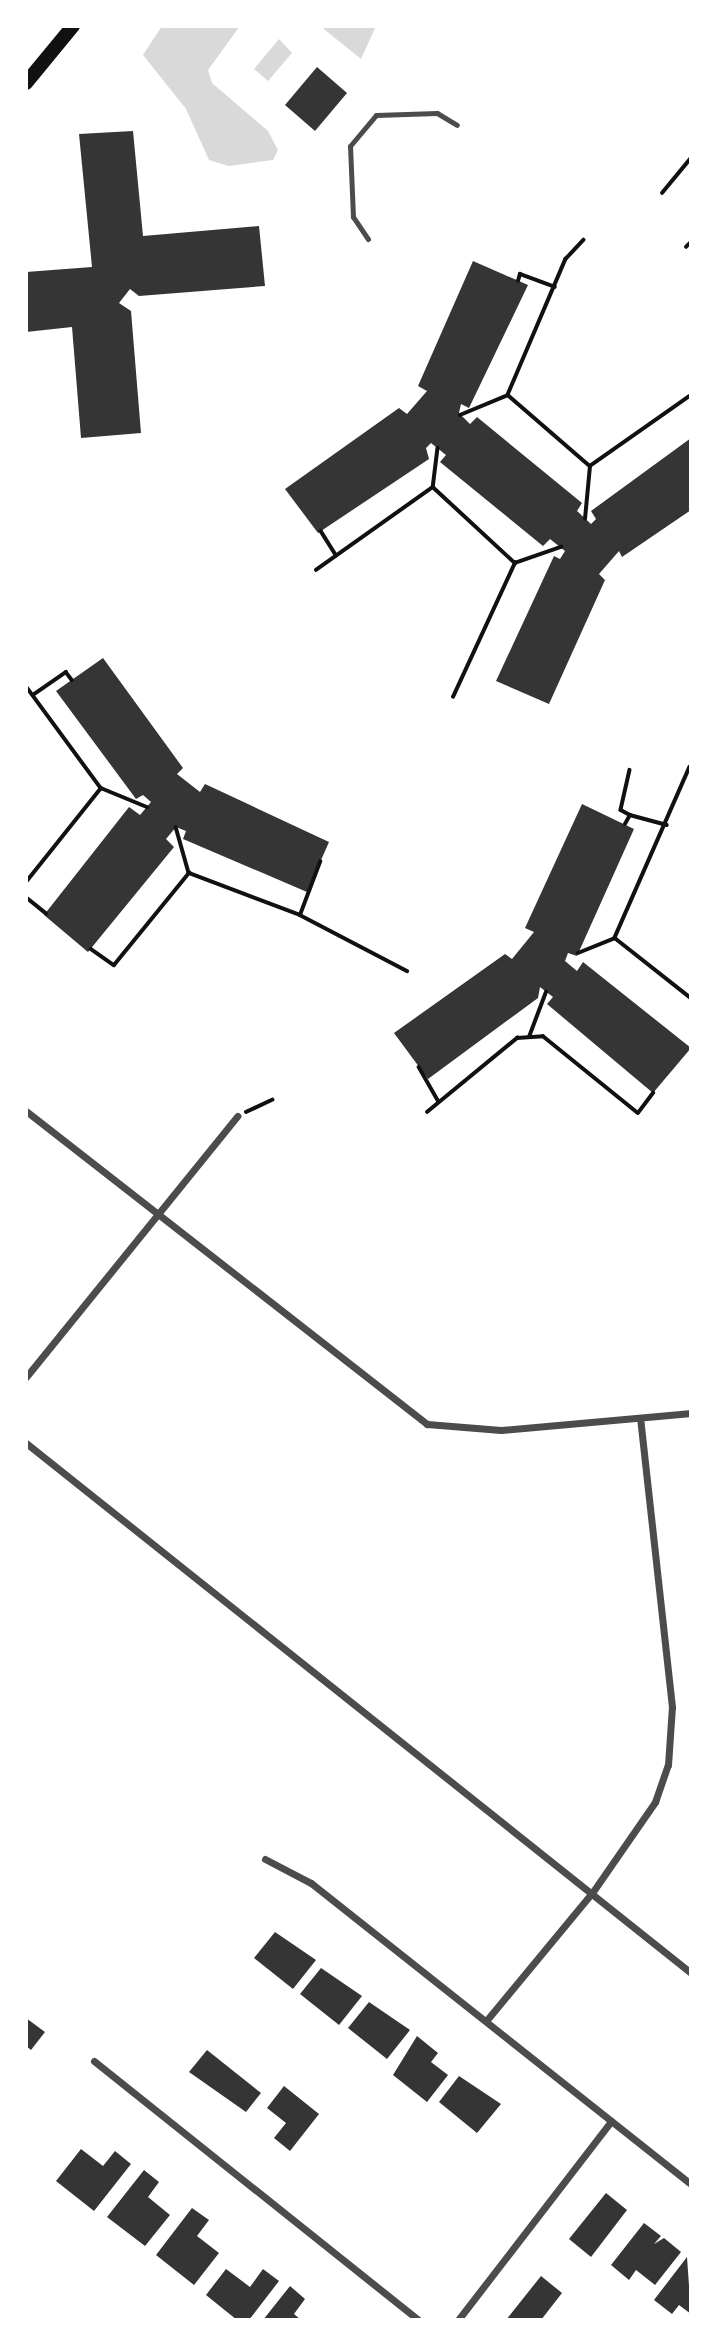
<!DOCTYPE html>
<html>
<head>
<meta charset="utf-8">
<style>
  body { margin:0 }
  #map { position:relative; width:717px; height:2346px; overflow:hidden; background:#fff; font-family:"Varela Round",sans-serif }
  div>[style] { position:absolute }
  .water>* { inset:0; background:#d9d9d9 }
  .building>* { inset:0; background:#353535 }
  .path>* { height:3.5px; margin:-1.75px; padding:0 1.75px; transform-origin:1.75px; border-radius:1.75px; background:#111 }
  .service>* { height:5px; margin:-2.5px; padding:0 2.5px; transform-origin:2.5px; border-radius:2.5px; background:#4c4c4c }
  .minor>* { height:7px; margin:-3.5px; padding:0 3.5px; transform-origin:3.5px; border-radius:3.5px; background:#4c4c4c }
  .secondary>* { height:14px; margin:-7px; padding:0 7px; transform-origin:7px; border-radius:7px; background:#111 }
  span { translate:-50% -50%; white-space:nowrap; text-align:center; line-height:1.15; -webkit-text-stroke:7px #fff; paint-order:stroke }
  .frame { position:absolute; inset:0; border:28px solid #fff; pointer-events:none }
</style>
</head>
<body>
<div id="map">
  <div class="water">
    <div style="clip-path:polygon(162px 26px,240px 26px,208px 70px,212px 83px,268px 131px,278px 150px,273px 160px,229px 166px,209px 160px,186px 109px,143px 55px)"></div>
    <div style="clip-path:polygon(320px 26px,374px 26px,375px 28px,361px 59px)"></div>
    <div style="clip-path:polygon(279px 39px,292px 53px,268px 81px,254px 69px)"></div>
  </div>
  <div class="building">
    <div style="clip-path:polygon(317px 67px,347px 93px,315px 131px,285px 105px)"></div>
    <div style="clip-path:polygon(133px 131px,143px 236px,259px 226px,265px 286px,139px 296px,130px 289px,119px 303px,131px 311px,141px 433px,81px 438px,72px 327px,26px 332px,26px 272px,92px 267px,79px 134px)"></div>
    <div style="clip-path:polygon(473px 261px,528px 285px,469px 408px,461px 404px,459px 413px,470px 424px,477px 417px,582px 503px,577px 511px,591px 524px,596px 519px,591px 511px,691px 438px,691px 510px,622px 557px,619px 551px,599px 574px,605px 580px,549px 704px,496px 681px,554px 556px,560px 559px,565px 551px,550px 539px,543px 546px,440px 462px,446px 455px,431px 443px,426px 448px,429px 459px,318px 533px,285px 489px,399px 408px,407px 414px,427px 391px,418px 386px)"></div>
    <div style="clip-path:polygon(103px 658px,183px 768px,177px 774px,200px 792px,205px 784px,329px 842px,307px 892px,183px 839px,186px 831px,176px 827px,166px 839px,174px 847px,88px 952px,44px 915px,129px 807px,140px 815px,151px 802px,143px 795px,136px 799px,56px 691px)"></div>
    <div style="clip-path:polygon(582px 804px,634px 829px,577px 956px,568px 953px,565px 961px,577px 971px,583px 962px,691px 1048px,653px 1093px,547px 1004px,553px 997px,540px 987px,538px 998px,428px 1079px,394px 1033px,505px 954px,512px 959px,534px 932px,525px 928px)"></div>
    <div style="clip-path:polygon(275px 1932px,316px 1960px,293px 1989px,254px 1958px)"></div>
    <div style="clip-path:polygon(321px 1968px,362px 1996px,339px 2025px,300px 1994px)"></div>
    <div style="clip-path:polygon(369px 2002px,410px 2030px,387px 2059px,348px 2028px)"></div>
    <div style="clip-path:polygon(26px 2018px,45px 2032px,31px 2050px,26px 2046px)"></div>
    <div style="clip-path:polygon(417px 2036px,438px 2053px,431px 2062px,448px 2075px,427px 2102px,393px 2075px)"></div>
    <div style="clip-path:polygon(207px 2050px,261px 2093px,246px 2112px,189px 2072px)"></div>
    <div style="clip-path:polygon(459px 2076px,501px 2104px,477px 2133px,439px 2102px)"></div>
    <div style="clip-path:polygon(284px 2086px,319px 2114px,290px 2151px,274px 2138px,286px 2123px,267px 2108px)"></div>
    <div style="clip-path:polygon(81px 2149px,103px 2166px,115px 2151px,131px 2164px,94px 2211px,56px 2181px)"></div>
    <div style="clip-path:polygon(144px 2170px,159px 2182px,148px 2197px,170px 2215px,145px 2246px,107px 2217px)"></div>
    <div style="clip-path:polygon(606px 2193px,627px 2210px,591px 2257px,569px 2239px)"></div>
    <div style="clip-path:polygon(192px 2208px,209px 2220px,197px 2236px,219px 2253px,194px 2285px,156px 2255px)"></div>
    <div style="clip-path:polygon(644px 2223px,661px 2236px,654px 2244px,664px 2238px,681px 2252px,655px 2285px,636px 2270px,629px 2280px,611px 2265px)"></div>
    <div style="clip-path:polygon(687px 2257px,691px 2314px,679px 2305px,672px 2314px,654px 2300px)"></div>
    <div style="clip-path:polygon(226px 2269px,250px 2287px,263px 2269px,279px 2281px,249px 2320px,237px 2320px,206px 2295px)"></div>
    <div style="clip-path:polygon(541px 2276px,562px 2293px,541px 2320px,506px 2320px)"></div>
    <div style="clip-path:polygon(290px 2286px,305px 2299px,294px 2314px,301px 2320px,263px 2320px)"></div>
  </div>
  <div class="path">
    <div style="left:662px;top:193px;width:45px;rotate:-50.4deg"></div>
    <div style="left:584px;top:240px;width:26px;rotate:133deg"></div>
    <div style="left:566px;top:259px;width:148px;rotate:113.1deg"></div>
    <div style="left:508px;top:395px;width:108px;rotate:40.9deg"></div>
    <div style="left:686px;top:247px;width:7px;rotate:-45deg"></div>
    <div style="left:518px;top:281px;width:7px;rotate:-74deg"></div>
    <div style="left:520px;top:274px;width:37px;rotate:20deg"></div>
    <div style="left:460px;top:415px;width:52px;rotate:-22.6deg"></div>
    <div style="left:438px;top:448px;width:39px;rotate:97deg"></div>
    <div style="left:433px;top:487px;width:112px;rotate:42.8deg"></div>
    <div style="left:585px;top:519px;width:53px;rotate:-84.6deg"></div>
    <div style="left:590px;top:466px;width:123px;rotate:-35.1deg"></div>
    <div style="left:321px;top:531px;width:28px;rotate:58deg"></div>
    <div style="left:316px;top:570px;width:143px;rotate:-35.4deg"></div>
    <div style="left:26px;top:686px;width:127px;rotate:53.7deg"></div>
    <div style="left:101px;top:788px;width:50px;rotate:22.4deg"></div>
    <div style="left:33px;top:695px;width:40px;rotate:-34.9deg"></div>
    <div style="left:66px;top:672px;width:10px;rotate:53deg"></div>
    <div style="left:453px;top:697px;width:148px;rotate:-65.2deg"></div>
    <div style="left:515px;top:563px;width:49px;rotate:-19.2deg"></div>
    <div style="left:690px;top:767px;width:187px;rotate:113.7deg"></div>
    <div style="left:615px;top:938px;width:97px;rotate:38.3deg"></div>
    <div style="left:630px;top:770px;width:41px;rotate:102.7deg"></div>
    <div style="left:621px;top:810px;width:10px;rotate:29deg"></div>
    <div style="left:625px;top:824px;width:10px;rotate:-61deg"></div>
    <div style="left:630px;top:815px;width:38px;rotate:15deg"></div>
    <div style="left:176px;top:827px;width:48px;rotate:74.2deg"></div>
    <div style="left:26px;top:882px;width:120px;rotate:-51.4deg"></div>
    <div style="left:26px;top:897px;width:26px;rotate:39deg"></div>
    <div style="left:300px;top:915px;width:57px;rotate:-69.3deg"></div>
    <div style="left:91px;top:949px;width:28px;rotate:35deg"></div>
    <div style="left:114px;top:965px;width:119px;rotate:-50.8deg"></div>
    <div style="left:189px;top:873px;width:119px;rotate:20.7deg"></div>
    <div style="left:300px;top:915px;width:121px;rotate:27.6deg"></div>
    <div style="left:578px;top:953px;width:40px;rotate:-22deg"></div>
    <div style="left:529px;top:1037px;width:48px;rotate:-69.3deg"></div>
    <div style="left:419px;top:1067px;width:40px;rotate:60.3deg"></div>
    <div style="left:246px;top:1112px;width:29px;rotate:-25deg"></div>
    <div style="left:427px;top:1112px;width:117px;rotate:-39.4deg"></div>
    <div style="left:517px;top:1038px;width:26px;rotate:-4deg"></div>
    <div style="left:543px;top:1036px;width:122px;rotate:39deg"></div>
    <div style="left:638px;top:1113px;width:25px;rotate:-53deg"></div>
  </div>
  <div class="service">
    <div style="left:368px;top:239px;width:27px;rotate:-124deg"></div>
    <div style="left:353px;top:217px;width:71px;rotate:-92.4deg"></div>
    <div style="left:350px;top:146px;width:40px;rotate:-50deg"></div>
    <div style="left:376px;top:115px;width:61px;rotate:-1.9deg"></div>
    <div style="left:437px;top:113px;width:23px;rotate:31deg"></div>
  </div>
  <div class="minor">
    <div style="left:26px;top:1111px;width:509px;rotate:37.97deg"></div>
    <div style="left:427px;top:1424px;width:74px;rotate:4.6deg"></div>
    <div style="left:501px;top:1430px;width:191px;rotate:-5.1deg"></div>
    <div style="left:26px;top:1377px;width:336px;rotate:-51deg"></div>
    <div style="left:26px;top:1443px;width:850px;rotate:38.55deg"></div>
    <div style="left:265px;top:1859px;width:52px;rotate:27.6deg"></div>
    <div style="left:311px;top:1883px;width:485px;rotate:38.4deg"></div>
    <div style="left:486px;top:2021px;width:166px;rotate:-50.4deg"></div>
    <div style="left:592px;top:1893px;width:111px;rotate:-55.3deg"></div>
    <div style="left:655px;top:1802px;width:39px;rotate:-71deg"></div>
    <div style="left:668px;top:1765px;width:58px;rotate:-86.1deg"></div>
    <div style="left:672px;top:1707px;width:290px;rotate:-96.3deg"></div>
    <div style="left:94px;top:2061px;width:416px;rotate:38.6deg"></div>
    <div style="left:458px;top:2320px;width:251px;rotate:-52.4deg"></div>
  </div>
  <div class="secondary">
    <div style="left:26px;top:83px;width:74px;rotate:-50.5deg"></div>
  </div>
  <div class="frame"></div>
</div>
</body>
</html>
